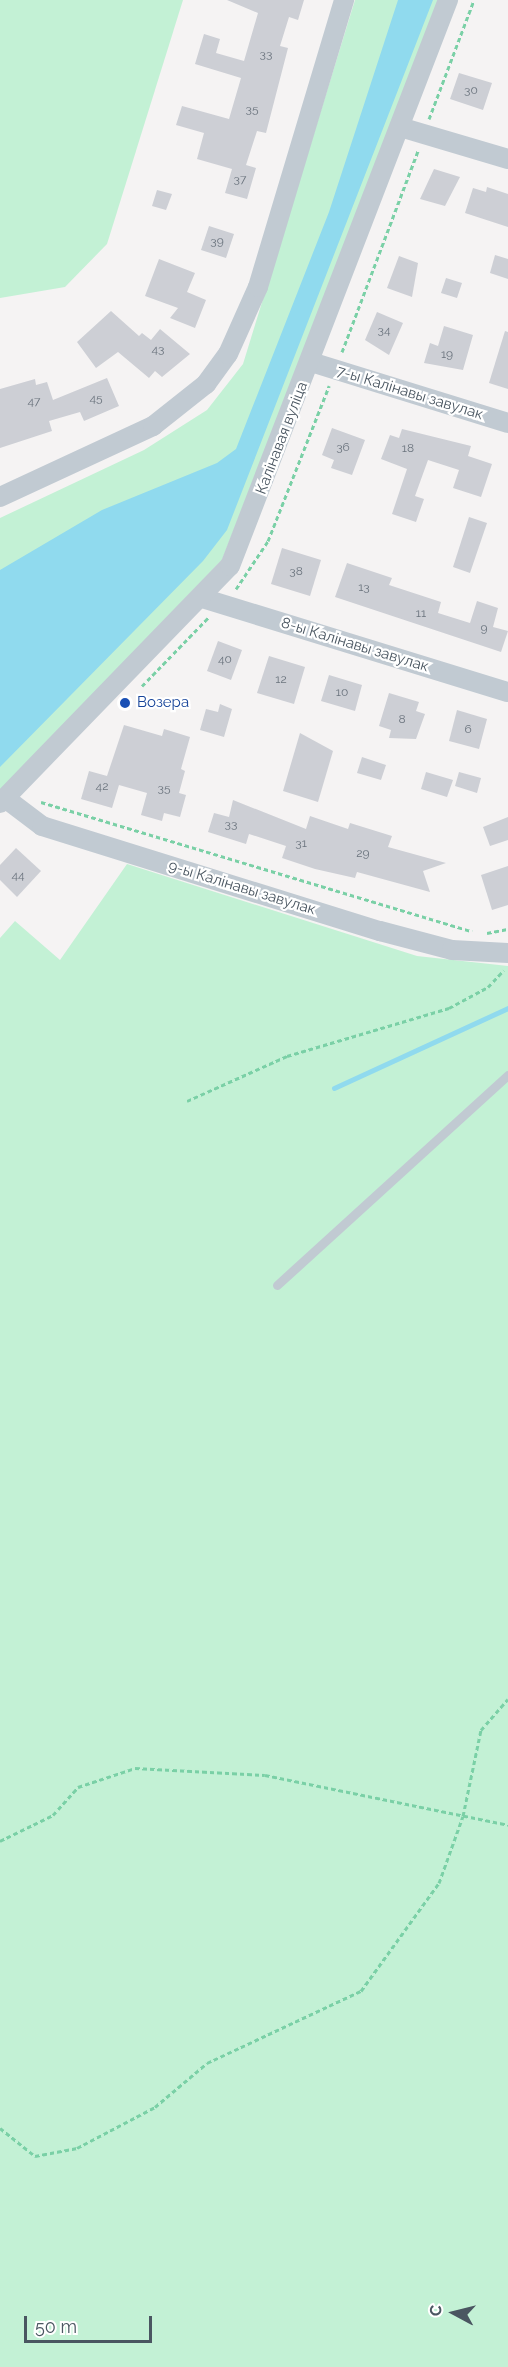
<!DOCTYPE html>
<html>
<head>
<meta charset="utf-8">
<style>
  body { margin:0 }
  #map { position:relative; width:508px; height:2367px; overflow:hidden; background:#f5f3f3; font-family:Raleway,sans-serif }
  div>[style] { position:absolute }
  .green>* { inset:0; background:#c3f1d5 }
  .water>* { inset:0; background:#90daee }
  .stream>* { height:5px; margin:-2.5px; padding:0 2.5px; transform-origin:2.5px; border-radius:2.5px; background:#90daee }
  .building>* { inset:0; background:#cdcfd5 }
  .path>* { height:3px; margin-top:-1.5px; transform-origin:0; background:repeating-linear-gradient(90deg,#7ad0a6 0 4.5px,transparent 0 7.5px) }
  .lane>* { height:9px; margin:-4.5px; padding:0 4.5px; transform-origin:4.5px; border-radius:4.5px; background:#c1cad2 }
  .street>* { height:20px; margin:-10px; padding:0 10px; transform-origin:10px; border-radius:10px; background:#c1cad2 }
  .dots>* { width:16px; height:16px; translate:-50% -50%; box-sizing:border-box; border:3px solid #fff; border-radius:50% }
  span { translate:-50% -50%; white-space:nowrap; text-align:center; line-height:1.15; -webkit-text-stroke:4.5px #fff; paint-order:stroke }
  .number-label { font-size:12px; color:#6b747e }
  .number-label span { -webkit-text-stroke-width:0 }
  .street-label { font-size:15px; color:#4a5661 }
  .transit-label { font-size:15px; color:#164399 }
  .left { translate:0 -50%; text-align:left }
  .north { position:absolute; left:424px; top:2283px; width:60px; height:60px; -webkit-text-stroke:4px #fff; paint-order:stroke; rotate:277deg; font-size:16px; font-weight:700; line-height:24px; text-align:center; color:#4a5661 }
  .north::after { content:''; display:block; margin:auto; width:21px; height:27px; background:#4a5661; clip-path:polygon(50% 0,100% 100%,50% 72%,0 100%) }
  .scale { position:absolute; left:24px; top:2316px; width:128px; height:27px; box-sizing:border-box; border:3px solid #4a5661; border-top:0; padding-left:8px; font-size:18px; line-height:21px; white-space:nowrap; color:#4a5661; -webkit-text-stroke:4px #fff; paint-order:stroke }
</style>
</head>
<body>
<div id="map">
  <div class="green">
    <div style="clip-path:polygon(0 0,183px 0,107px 244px,65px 287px,0 298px)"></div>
    <div style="clip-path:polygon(355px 0,440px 0,222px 560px,0 791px,0 518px,144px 450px,207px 410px,243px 364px)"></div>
    <div style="clip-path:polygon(127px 864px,417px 956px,508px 966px,508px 2367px,0 2367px,0 938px,15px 921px,60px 960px)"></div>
  </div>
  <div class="water">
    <div style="clip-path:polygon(398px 0,433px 0,227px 530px,203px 561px,0 767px,0 570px,102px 510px,217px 463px,236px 449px,329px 212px)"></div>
  </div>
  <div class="stream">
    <div style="left:334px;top:1088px;width:192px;rotate:-24.7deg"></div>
  </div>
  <div class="building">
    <div style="clip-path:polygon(227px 0,304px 0,298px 20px,289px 17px,280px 46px,288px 48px,266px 133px,257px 131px,246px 165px,256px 168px,247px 199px,225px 193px,232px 169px,197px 159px,204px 133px,176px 125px,182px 106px,229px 119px,241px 78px,195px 64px,204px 34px,220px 39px,216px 53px,244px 61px,258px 13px)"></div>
    <div style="clip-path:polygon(459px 73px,492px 83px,483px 110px,450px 99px)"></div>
    <div style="clip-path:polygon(434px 169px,460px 177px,445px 206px,420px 199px)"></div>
    <div style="clip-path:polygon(487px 187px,508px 194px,508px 227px,465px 213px,473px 188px,486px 192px)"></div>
    <div style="clip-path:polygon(157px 190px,172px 194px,166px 210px,152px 206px)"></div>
    <div style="clip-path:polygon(209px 226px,234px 234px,226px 258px,201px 250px)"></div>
    <div style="clip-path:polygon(495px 255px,508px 259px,508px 279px,490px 273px)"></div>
    <div style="clip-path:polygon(399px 256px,418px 263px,412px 297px,387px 288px)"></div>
    <div style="clip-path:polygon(159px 259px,195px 273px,187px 292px,206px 300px,195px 328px,170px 318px,178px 308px,145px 296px)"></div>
    <div style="clip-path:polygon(446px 278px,462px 283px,457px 298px,441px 293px)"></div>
    <div style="clip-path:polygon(111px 311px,139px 336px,142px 333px,151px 340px,160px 329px,190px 354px,162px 377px,155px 371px,149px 378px,118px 352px,96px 368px,77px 342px)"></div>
    <div style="clip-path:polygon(377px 312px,403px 323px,389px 355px,365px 340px)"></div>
    <div style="clip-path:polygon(444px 326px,473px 335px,463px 370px,424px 363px,430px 343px,438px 346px)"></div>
    <div style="clip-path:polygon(505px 331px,508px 332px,508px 389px,489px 383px)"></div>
    <div style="clip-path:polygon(107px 378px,119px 406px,84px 421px,80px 412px,49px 421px,52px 431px,0 448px,0 389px,35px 379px,36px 385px,47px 382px,53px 400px)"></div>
    <div style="clip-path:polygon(332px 428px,365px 440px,352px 475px,331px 468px,334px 460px,322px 455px)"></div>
    <div style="clip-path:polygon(402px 429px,471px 446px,468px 456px,492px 464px,481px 497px,453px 488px,459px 470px,428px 460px,415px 496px,424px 499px,416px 522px,392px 514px,407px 469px,381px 459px,390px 435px,399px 438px)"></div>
    <div style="clip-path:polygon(469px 517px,487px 523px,470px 573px,453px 567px)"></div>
    <div style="clip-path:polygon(282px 548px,321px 560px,310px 596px,271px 584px)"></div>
    <div style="clip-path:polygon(347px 563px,392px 578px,389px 585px,441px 602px,438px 613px,470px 623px,477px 601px,498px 608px,493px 627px,508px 631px,501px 652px,335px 597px)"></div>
    <div style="clip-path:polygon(218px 641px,242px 650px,231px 680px,207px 671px)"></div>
    <div style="clip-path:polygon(269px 656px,305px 667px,294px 704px,257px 693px)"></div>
    <div style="clip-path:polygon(329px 675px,362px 685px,355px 711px,321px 701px)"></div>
    <div style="clip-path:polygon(389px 693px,419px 702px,416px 711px,425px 714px,416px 739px,389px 738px,391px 730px,379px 726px)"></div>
    <div style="clip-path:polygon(220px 704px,232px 709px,224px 737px,200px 730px,206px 709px,218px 712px)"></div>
    <div style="clip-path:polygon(457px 710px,487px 719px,479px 749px,449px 741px)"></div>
    <div style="clip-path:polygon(124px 725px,162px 736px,164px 729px,190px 737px,181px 769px,185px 771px,179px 793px,186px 795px,180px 817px,164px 813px,162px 821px,141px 815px,147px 793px,119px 785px,112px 808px,81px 799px,89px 771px,107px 776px)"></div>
    <div style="clip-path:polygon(300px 733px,333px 751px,318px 802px,283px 791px)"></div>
    <div style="clip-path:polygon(362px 757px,386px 765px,381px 780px,357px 773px)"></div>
    <div style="clip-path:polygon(426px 772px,453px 780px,447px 797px,421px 789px)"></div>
    <div style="clip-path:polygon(459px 772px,481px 778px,477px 793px,455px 786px)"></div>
    <div style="clip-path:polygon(233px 800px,306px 829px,310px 816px,348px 829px,350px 823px,392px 836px,388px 847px,446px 863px,423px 871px,430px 892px,357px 872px,355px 878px,315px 869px,282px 858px,286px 846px,249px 834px,246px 844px,208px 832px,214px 813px,229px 817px)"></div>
    <div style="clip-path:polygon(508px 817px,508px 840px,490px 846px,483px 827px)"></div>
    <div style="clip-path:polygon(16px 848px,41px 871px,17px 897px,0 880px,0 865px)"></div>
    <div style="clip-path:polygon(508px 866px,508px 905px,492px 910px,481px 875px)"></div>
  </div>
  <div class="path">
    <div style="left:429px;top:119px;width:127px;rotate:-69.3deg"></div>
    <div style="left:342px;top:352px;width:215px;rotate:-69.3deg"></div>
    <div style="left:236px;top:589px;width:58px;rotate:-56.3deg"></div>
    <div style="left:268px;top:541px;width:167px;rotate:-68.5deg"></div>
    <div style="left:142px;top:686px;width:95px;rotate:-45.9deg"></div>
    <div style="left:41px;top:802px;width:450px;rotate:16.7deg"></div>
    <div style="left:487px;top:933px;width:21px;rotate:-11deg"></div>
    <div style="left:187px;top:1101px;width:110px;rotate:-24.2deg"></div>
    <div style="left:287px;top:1056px;width:169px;rotate:-16.5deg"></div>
    <div style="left:449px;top:1008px;width:44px;rotate:-28.3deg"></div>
    <div style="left:488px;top:987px;width:23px;rotate:-47deg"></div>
    <div style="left:0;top:1841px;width:59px;rotate:-26.1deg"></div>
    <div style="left:53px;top:1815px;width:38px;rotate:-48deg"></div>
    <div style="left:78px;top:1787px;width:60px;rotate:-18.4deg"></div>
    <div style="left:135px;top:1768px;width:130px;rotate:3.1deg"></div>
    <div style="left:265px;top:1775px;width:248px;rotate:11.6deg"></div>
    <div style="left:0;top:2128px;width:45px;rotate:38.7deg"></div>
    <div style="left:35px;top:2156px;width:43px;rotate:-10.8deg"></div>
    <div style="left:77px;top:2148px;width:88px;rotate:-27.7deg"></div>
    <div style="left:155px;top:2107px;width:68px;rotate:-40.2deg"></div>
    <div style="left:207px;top:2063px;width:170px;rotate:-25.1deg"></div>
    <div style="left:361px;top:1991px;width:133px;rotate:-54.2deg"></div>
    <div style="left:439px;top:1883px;width:71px;rotate:-70.3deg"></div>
    <div style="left:463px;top:1816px;width:88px;rotate:-78.2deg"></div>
    <div style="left:481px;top:1730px;width:41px;rotate:-48.9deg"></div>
  </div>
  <div class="lane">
    <div style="left:277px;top:1285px;width:312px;rotate:-42.3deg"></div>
  </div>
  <div class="street">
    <div style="left:400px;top:127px;width:113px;rotate:16.5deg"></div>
    <div style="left:311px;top:362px;width:206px;rotate:17.2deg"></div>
    <div style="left:0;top:497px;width:169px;rotate:-24.9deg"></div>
    <div style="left:153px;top:426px;width:68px;rotate:-38.4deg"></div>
    <div style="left:206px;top:384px;width:37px;rotate:-54deg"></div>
    <div style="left:228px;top:354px;width:73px;rotate:-65.9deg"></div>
    <div style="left:258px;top:287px;width:300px;rotate:-73.3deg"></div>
    <div style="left:202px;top:598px;width:320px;rotate:17.1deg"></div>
    <div style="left:5px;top:798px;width:46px;rotate:37.1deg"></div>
    <div style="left:42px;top:826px;width:354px;rotate:17.3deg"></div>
    <div style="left:380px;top:931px;width:74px;rotate:14.8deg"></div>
    <div style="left:452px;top:950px;width:56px;rotate:3.1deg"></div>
    <div style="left:0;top:803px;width:330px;rotate:-45.9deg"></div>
    <div style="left:230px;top:566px;width:607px;rotate:-68.94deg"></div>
  </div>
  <div class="dots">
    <div style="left:125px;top:703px;background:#1a4fb4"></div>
  </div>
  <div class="number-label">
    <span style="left:266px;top:55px">33</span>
    <span style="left:471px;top:91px">30</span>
    <span style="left:252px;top:110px">35</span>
    <span style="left:240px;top:180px">37</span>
    <span style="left:217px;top:242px">39</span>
    <span style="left:384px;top:331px">34</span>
    <span style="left:158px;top:350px">43</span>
    <span style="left:447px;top:355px">19</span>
    <span style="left:96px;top:399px">45</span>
    <span style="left:34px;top:402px">47</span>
    <span style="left:343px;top:448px">36</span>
    <span style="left:408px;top:449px">18</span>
    <span style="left:296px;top:572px">38</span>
    <span style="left:364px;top:588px">13</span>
    <span style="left:421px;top:614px">11</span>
    <span style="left:484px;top:629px">9</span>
    <span style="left:225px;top:660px">40</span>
    <span style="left:281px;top:680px">12</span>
    <span style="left:342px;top:693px">10</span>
    <span style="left:402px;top:720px">8</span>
    <span style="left:468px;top:730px">6</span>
    <span style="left:102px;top:787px">42</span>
    <span style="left:164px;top:789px">35</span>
    <span style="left:231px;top:825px">33</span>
    <span style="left:301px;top:844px">31</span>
    <span style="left:363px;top:854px">29</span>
    <span style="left:18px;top:876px">44</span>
  </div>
  <div class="street-label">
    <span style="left:410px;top:393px;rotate:17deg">7-ы Калінавы завулак</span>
    <span style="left:282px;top:438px;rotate:-69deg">Калінавая вуліца</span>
    <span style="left:355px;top:645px;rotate:17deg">8-ы Калінавы завулак</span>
    <span style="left:242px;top:888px;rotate:17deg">9-ы Калінавы завулак</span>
  </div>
  <div class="transit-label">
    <span class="left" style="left:137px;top:703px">Возера</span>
  </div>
  <div class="north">С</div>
  <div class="scale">50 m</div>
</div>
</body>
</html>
